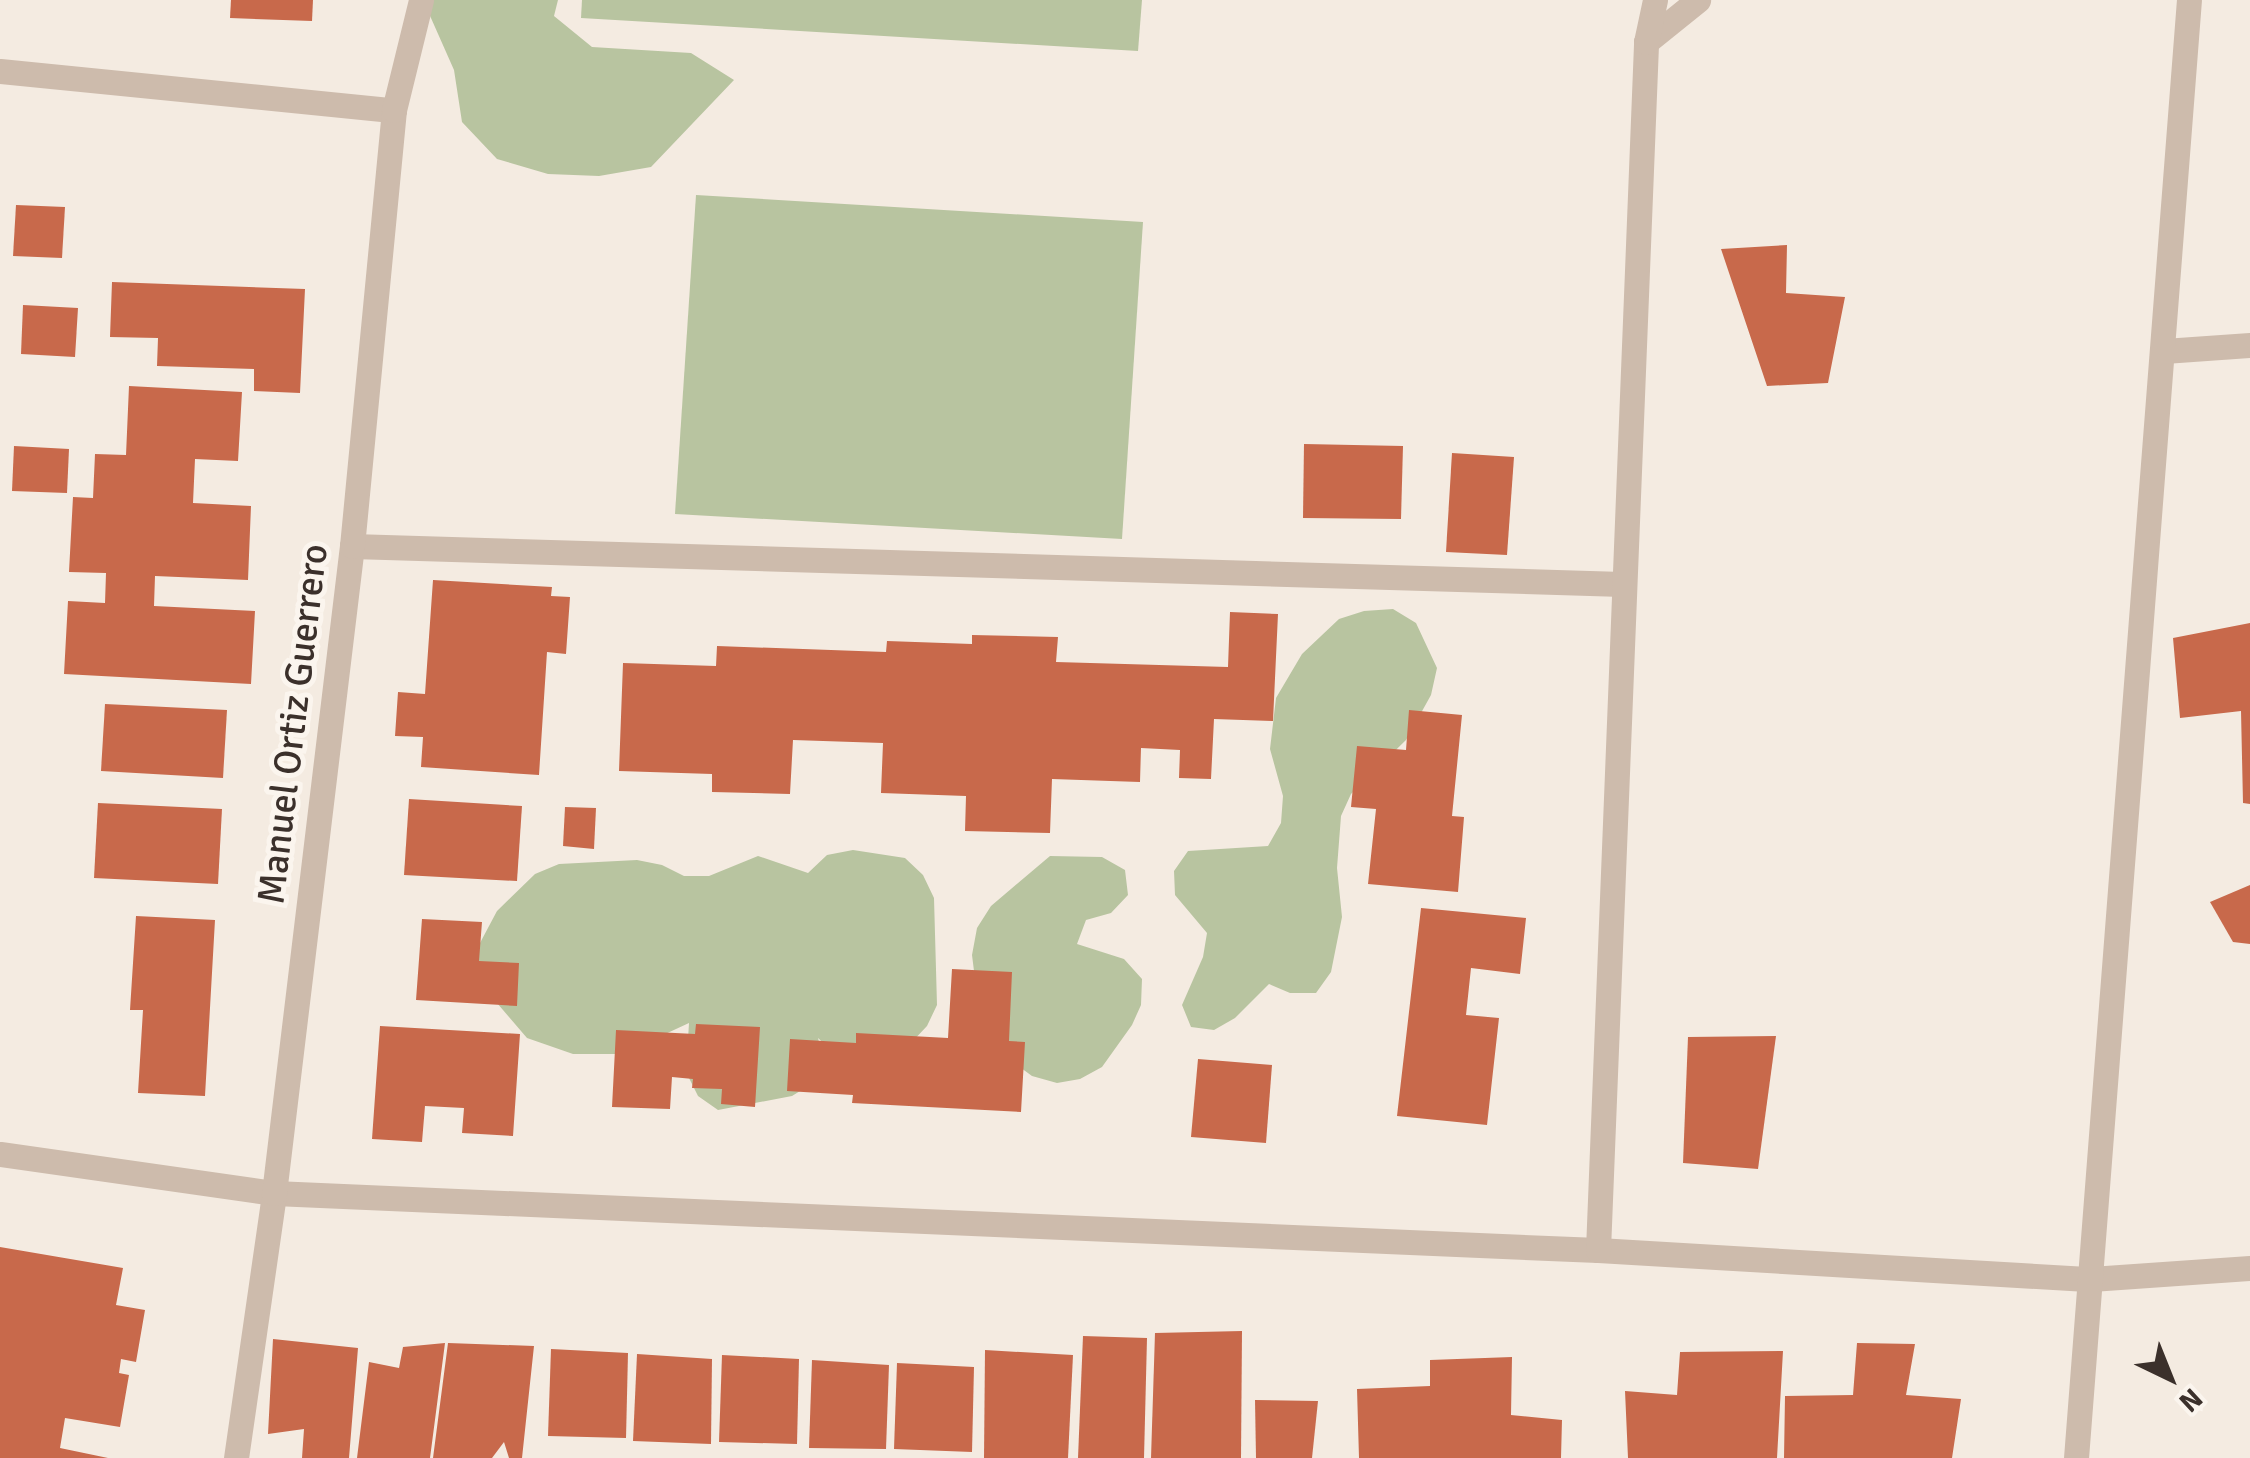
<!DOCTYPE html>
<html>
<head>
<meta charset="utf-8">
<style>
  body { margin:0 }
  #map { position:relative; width:2250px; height:1458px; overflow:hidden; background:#f4ebe1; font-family:Signika,sans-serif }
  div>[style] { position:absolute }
  .green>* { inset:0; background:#b8c4a0 }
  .building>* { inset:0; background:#c8694b }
  .street>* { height:25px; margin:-12.5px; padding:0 12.5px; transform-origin:12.5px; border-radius:12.5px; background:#cdbbac }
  span { translate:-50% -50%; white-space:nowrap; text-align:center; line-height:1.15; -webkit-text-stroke:10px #fbf5ee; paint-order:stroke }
  .street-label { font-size:38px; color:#3b302b }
  .north { position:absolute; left:2120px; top:1328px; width:100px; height:100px; -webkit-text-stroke:8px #fbf5ee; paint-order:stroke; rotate:137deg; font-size:28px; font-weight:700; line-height:40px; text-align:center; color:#3b302b }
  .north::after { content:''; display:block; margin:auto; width:35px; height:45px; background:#3b302b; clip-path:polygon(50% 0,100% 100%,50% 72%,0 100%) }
</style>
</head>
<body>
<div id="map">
  <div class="green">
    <div style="clip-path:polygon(423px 0,558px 0,554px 16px,592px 47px,691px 53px,734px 80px,651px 167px,599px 176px,548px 174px,497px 159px,462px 122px,454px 70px)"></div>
    <div style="clip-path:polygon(582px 0,1142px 0,1138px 51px,581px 18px)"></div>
    <div style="clip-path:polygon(696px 195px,1143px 222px,1122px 539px,675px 514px)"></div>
    <div style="clip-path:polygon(1393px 609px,1416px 623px,1437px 668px,1431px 695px,1406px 740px,1351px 794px,1341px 816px,1337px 868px,1342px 917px,1331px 972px,1316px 993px,1290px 993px,1269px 984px,1235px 1018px,1214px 1030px,1191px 1027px,1182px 1005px,1203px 957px,1207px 933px,1175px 895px,1174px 871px,1188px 851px,1268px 846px,1281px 823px,1283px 796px,1270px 749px,1276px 698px,1302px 654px,1339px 619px,1364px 611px)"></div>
    <div style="clip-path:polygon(853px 850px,905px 858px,923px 875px,934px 898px,937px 1005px,927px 1026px,910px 1044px,836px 1054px,818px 1038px,824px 1061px,813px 1083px,792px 1096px,718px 1110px,698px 1096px,686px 1072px,689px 1023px,622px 1054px,573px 1054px,527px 1038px,479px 982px,472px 958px,497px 911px,535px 874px,559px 864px,637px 860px,662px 865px,684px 876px,709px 876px,758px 856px,808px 873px,827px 855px)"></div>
    <div style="clip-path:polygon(1050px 856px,1102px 857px,1125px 870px,1128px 895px,1111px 913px,1086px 920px,1077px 944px,1124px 959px,1142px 979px,1141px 1005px,1132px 1025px,1102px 1067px,1080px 1079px,1057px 1083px,1032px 1076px,1013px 1062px,978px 1003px,972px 955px,977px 928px,991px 906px)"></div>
  </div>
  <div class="building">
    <div style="clip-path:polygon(231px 0,313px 0,312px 21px,230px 18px)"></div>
    <div style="clip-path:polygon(16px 205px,65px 207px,62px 258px,13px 256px)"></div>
    <div style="clip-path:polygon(1787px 245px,1786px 293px,1845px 297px,1828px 383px,1767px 386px,1721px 249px)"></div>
    <div style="clip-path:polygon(112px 282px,305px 289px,300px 393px,254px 391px,254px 369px,157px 366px,158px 338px,110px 337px)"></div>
    <div style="clip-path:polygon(23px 305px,78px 308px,75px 357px,21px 354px)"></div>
    <div style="clip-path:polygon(129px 386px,242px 392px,238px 461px,195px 459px,193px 503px,251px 506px,248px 580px,155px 576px,154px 606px,255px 611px,251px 684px,64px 674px,68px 601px,105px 603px,106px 573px,69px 572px,73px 497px,93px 498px,95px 454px,126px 455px)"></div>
    <div style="clip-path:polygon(1304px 444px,1403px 446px,1401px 519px,1303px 518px)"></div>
    <div style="clip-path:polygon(14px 446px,69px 449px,67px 493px,12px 491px)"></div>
    <div style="clip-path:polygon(1452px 453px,1514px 457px,1507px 555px,1446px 552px)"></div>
    <div style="clip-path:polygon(433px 580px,552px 587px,551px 596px,570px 597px,566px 654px,547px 652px,539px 775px,421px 767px,423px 737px,395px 736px,398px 692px,425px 694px)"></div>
    <div style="clip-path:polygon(1230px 612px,1278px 614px,1273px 721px,1214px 719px,1211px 779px,1179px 778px,1180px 750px,1141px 748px,1140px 782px,1052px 779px,1050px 833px,965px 831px,966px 796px,881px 793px,883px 743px,793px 740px,790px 794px,712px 792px,712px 774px,619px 771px,623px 663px,716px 666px,717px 646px,886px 652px,887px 641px,972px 644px,972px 635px,1058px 637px,1056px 662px,1228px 667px)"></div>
    <div style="clip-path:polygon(2250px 623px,2250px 804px,2243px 803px,2241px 711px,2180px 718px,2173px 638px)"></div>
    <div style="clip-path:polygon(105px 704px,227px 710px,223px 778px,101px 771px)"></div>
    <div style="clip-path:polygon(1409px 710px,1462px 715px,1452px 816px,1464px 817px,1458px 892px,1368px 884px,1376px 809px,1351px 807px,1357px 746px,1406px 750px)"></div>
    <div style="clip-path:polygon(409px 799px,522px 806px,517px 881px,404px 875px)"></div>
    <div style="clip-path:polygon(98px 803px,222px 809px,218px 884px,94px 878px)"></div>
    <div style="clip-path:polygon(565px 807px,596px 808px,594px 849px,563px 846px)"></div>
    <div style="clip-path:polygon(2250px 885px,2250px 944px,2233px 942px,2210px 902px)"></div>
    <div style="clip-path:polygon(1421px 908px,1526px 918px,1520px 974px,1471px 968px,1466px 1015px,1499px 1018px,1487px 1125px,1397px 1116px)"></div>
    <div style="clip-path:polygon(136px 916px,215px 920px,205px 1096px,138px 1093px,143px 1010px,130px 1010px)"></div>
    <div style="clip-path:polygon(422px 919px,482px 922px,479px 961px,519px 963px,517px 1006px,416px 1000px)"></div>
    <div style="clip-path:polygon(952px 969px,1012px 972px,1009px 1041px,1025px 1042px,1021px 1112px,852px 1103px,853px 1095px,787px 1091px,790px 1039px,856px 1043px,856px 1033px,948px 1038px)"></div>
    <div style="clip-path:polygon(696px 1024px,760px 1027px,755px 1107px,721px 1104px,722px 1089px,692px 1088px,693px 1079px,672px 1077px,670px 1109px,612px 1107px,616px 1030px,695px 1034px)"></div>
    <div style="clip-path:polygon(380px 1026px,520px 1034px,513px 1136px,462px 1133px,464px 1108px,425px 1106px,422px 1142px,372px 1139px)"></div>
    <div style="clip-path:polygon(1776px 1036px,1758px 1169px,1683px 1163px,1688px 1037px)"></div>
    <div style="clip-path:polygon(1198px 1059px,1272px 1065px,1266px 1143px,1191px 1137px)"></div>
    <div style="clip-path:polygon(0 1247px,123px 1268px,116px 1305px,145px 1310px,136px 1362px,121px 1359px,119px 1373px,129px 1375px,120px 1427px,65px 1418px,60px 1448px,108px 1458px,0 1458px)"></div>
    <div style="clip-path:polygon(1242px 1331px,1241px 1458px,1151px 1458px,1155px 1333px)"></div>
    <div style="clip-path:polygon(1083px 1336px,1147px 1338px,1144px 1458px,1078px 1458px)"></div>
    <div style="clip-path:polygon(273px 1339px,358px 1348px,349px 1458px,302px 1458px,304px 1429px,268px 1434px)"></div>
    <div style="clip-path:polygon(445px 1343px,430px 1458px,357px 1458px,369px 1362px,399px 1368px,403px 1347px)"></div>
    <div style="clip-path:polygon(448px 1343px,534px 1346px,522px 1458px,509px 1458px,504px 1442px,492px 1458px,433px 1458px)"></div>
    <div style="clip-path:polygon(1857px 1343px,1915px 1344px,1906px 1395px,1961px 1399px,1952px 1458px,1784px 1458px,1785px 1396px,1853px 1395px)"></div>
    <div style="clip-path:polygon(551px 1349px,628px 1353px,626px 1438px,548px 1436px)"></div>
    <div style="clip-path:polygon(985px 1350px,1073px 1355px,1068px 1458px,984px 1458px)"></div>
    <div style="clip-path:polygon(1783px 1351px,1777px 1458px,1628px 1458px,1625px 1391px,1677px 1395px,1680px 1352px)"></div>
    <div style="clip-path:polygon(637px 1354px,712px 1359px,711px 1444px,633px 1441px)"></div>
    <div style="clip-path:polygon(722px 1355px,799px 1359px,797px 1444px,719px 1442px)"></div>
    <div style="clip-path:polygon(1512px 1357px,1511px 1415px,1562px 1420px,1561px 1458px,1359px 1458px,1357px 1389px,1430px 1386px,1430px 1360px)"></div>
    <div style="clip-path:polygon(812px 1360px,889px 1365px,886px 1449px,809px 1448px)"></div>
    <div style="clip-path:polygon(897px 1363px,974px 1367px,972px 1452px,894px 1449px)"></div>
    <div style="clip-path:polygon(1255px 1400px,1318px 1401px,1312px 1458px,1256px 1458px)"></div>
  </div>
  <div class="street">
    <div style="left:1646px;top:42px;width:67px;rotate:-38.9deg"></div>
    <div style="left:0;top:71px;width:396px;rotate:5.7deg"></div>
    <div style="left:2164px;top:351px;width:86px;rotate:-4deg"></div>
    <div style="left:352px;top:546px;width:1271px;rotate:1.71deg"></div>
    <div style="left:0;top:1154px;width:277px;rotate:8.1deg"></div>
    <div style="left:274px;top:1193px;width:1325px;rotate:2.47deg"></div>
    <div style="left:1598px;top:1250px;width:494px;rotate:3.4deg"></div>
    <div style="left:2091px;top:1279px;width:159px;rotate:-4deg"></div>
    <div style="left:1598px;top:1250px;width:1209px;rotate:-87.72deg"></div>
    <div style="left:1646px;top:42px;width:43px;rotate:-77.9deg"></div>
    <div style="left:236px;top:1458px;width:268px;rotate:-81.8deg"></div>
    <div style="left:274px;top:1193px;width:652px;rotate:-83.13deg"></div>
    <div style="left:352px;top:546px;width:438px;rotate:-84.5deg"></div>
    <div style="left:394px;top:110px;width:113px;rotate:-76.2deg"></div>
    <div style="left:2076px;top:1458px;width:1462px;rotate:-85.57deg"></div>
  </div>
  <div class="street-label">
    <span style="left:293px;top:724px;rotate:-83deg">Manuel Ortiz Guerrero</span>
  </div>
  <div class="north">N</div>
</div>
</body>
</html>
